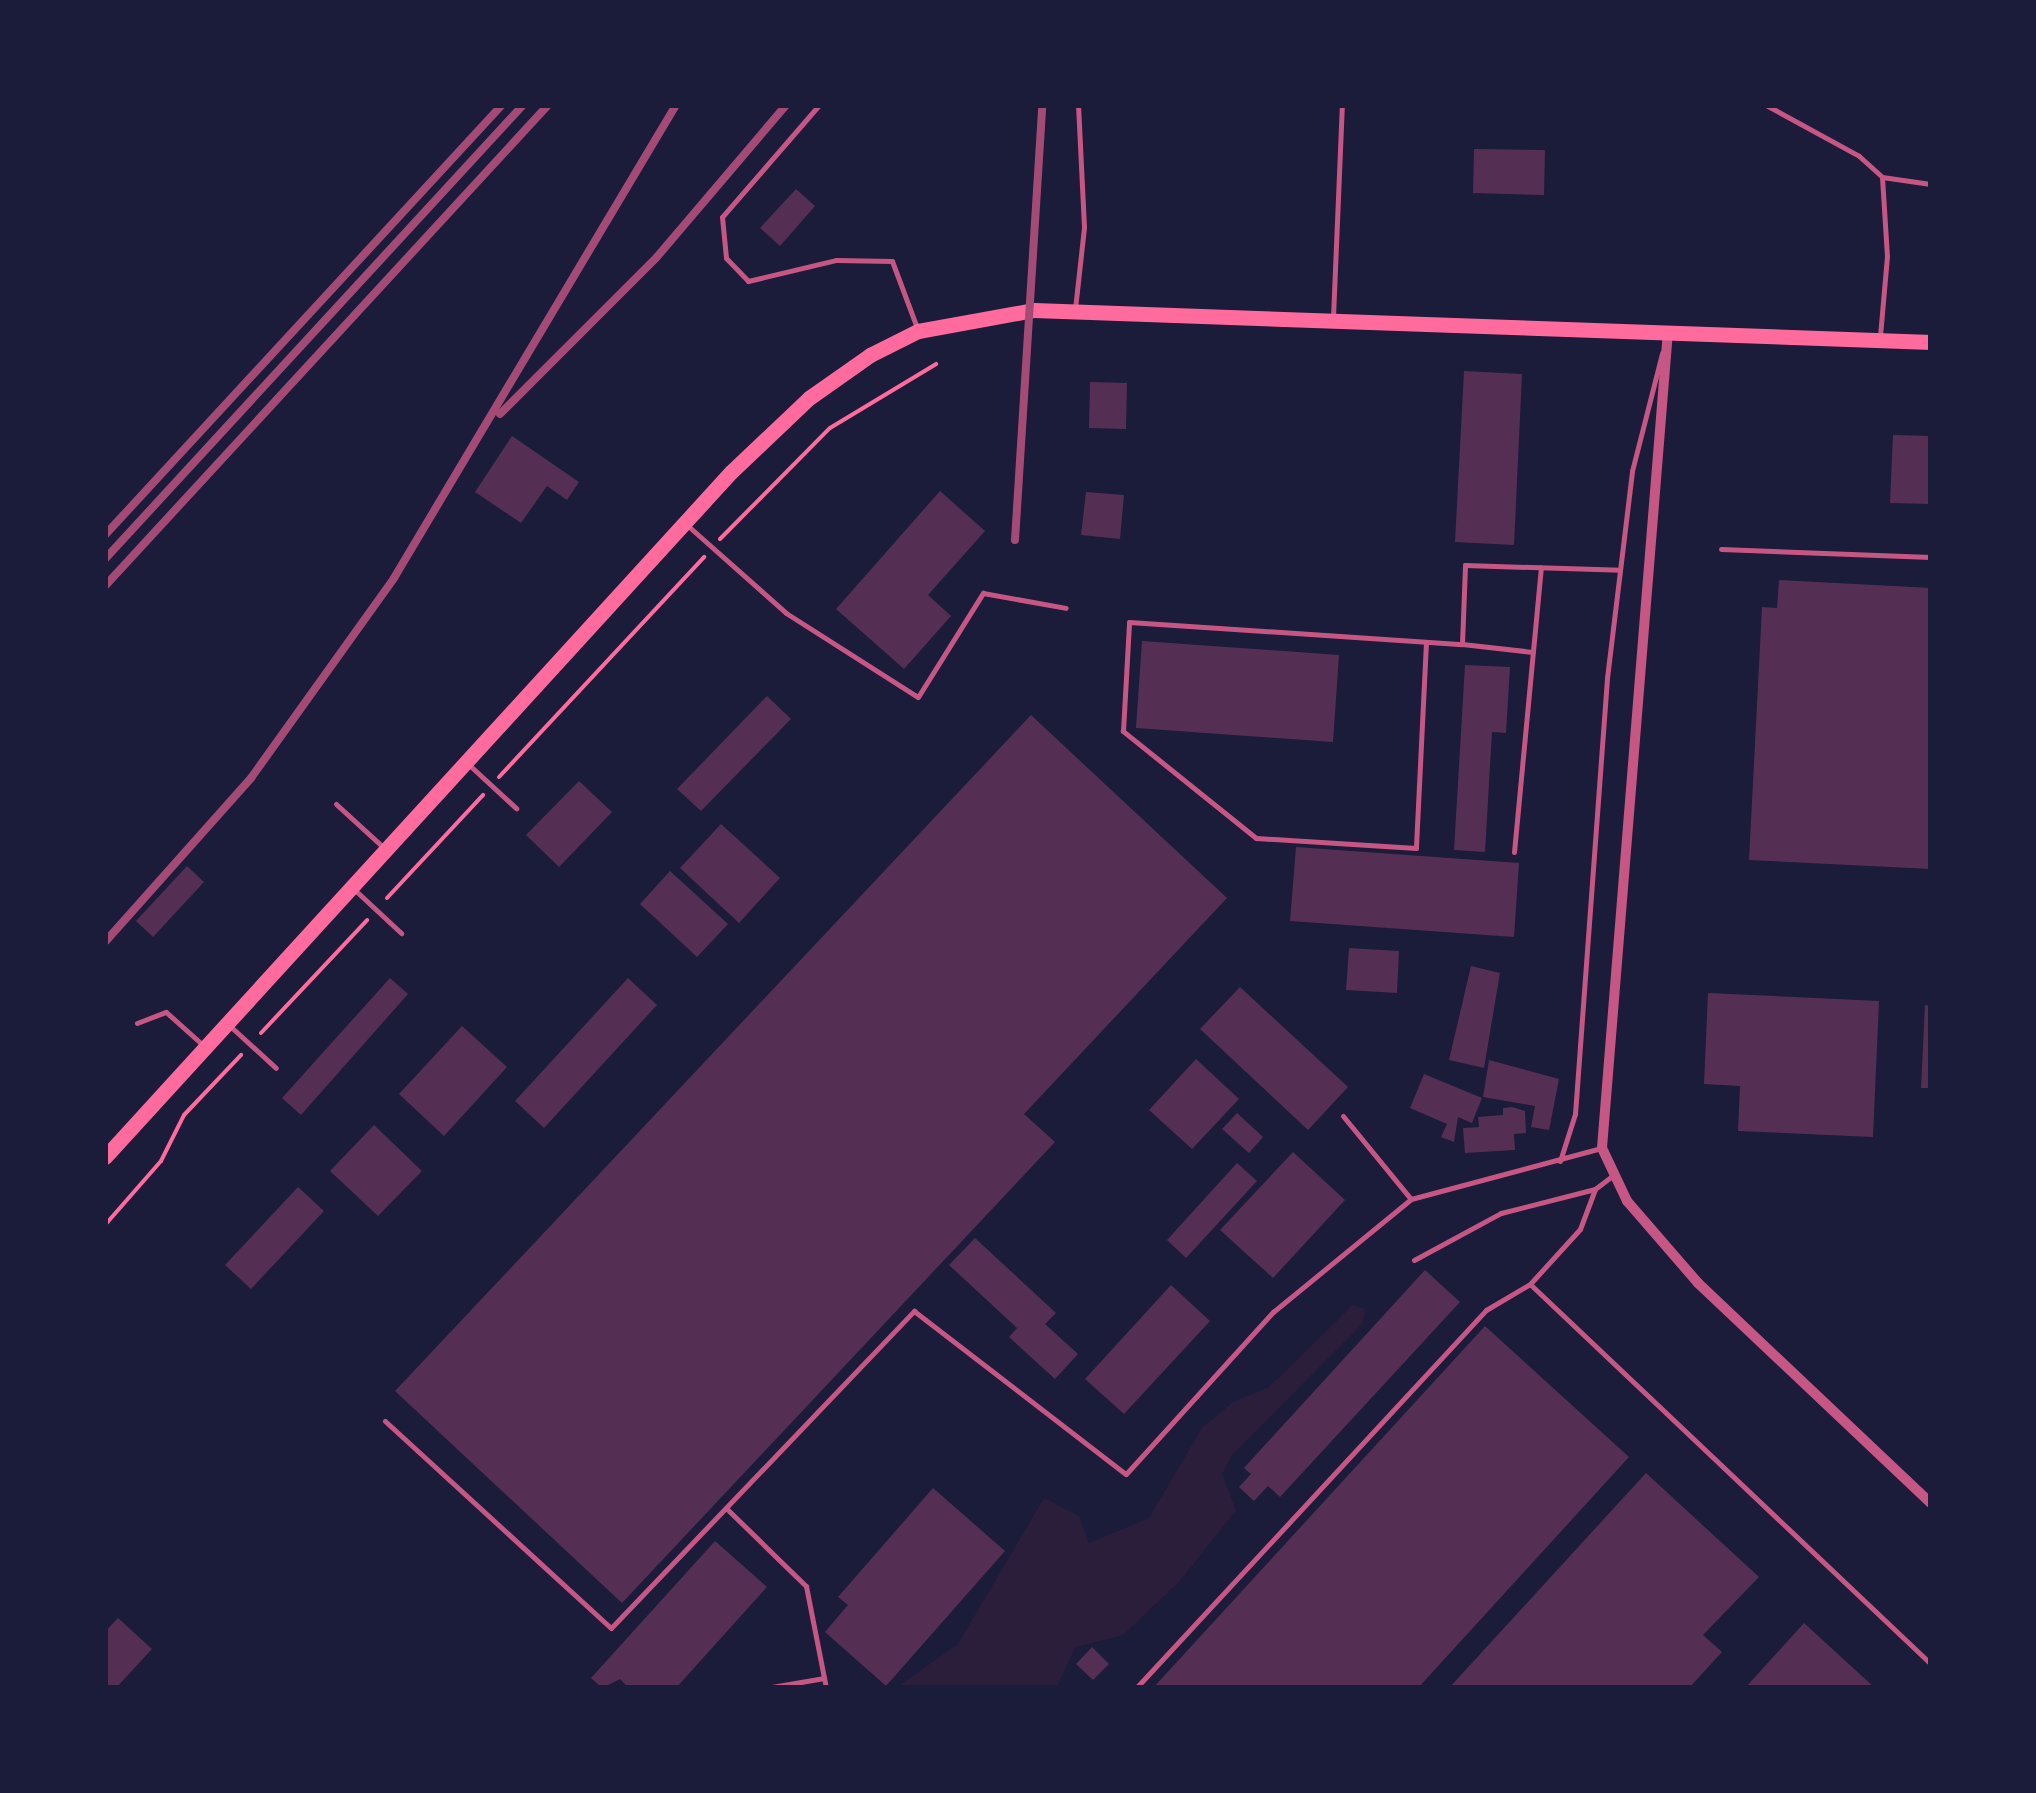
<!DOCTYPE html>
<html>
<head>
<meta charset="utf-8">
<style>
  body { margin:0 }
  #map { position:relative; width:2036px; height:1793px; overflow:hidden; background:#1b1b3a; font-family:Rubik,sans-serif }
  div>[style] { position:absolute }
  .green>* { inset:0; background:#2a1e3b }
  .building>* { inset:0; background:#542f53 }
  .path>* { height:4px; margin:-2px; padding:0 2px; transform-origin:2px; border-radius:2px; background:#ff6b9d }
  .service>* { height:5px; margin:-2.5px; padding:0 2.5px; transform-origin:2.5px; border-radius:2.5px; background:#c65784 }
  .minor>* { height:10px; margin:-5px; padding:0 5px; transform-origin:5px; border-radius:5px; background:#c65784 }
  .primary>* { height:15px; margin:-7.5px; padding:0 7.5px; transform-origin:7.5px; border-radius:7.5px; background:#ff6b9d }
  .rail>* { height:8px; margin:-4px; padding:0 4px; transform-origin:4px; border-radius:4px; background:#a44b75 }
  span { translate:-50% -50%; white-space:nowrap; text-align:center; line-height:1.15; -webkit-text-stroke:10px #1b1b3a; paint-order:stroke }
  .frame { position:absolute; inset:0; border:108px solid #1b1b3a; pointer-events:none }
</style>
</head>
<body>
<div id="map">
  <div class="green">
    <div style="clip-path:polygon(1353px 1305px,1365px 1309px,1363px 1323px,1232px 1455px,1222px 1474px,1236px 1510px,1180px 1581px,1123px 1635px,1075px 1647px,1057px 1688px,896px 1688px,958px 1644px,1044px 1498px,1079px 1516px,1089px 1543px,1149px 1518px,1202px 1428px,1233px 1402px,1269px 1387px)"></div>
  </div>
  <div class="building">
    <div style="clip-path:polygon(1474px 149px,1545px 150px,1544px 195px,1473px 193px)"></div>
    <div style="clip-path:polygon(796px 189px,815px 206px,780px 246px,760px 228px)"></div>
    <div style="clip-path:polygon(1464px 371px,1522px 374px,1514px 545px,1455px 542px)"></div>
    <div style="clip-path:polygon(1090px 382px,1127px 383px,1126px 429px,1089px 428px)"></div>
    <div style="clip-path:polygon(1893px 435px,1931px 436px,1931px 504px,1890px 503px)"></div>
    <div style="clip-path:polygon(512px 436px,579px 482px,567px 500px,547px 486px,521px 523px,475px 492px)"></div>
    <div style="clip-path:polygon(940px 491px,985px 531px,928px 595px,951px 616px,904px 669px,836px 609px)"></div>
    <div style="clip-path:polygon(1086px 492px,1124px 495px,1120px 539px,1081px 535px)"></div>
    <div style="clip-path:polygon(1779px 580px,1931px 588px,1931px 869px,1749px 860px,1762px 607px,1777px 608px)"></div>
    <div style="clip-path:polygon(1142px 641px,1339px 655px,1333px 742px,1136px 728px)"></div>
    <div style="clip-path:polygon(1465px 665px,1510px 667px,1506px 733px,1492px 732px,1485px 852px,1454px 850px)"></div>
    <div style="clip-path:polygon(767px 696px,791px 719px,701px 811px,677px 789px)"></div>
    <div style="clip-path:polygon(1031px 715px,1227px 898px,1024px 1114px,1055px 1142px,622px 1603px,395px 1391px)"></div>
    <div style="clip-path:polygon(579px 781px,612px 812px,559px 867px,526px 835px)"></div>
    <div style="clip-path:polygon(721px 824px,780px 878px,739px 923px,680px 868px)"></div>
    <div style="clip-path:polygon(1296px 847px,1519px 863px,1514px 937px,1290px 921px)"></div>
    <div style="clip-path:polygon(187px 866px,204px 882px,153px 937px,136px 921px)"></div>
    <div style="clip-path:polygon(670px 871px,728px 924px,697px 957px,640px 904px)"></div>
    <div style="clip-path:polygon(1349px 948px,1399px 951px,1397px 993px,1346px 990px)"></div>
    <div style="clip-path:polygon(1471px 966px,1500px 973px,1484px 1068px,1449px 1060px)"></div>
    <div style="clip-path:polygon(390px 978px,408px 994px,301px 1115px,282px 1098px)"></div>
    <div style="clip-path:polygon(628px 978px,657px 1005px,544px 1128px,515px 1101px)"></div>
    <div style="clip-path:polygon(1240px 987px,1348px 1087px,1308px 1130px,1200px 1029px)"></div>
    <div style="clip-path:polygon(1708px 993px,1879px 1001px,1873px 1137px,1738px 1131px,1740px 1086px,1704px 1084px)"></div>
    <div style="clip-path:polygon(1925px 1005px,1931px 1006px,1931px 1088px,1921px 1088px)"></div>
    <div style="clip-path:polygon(462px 1026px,507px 1067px,444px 1136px,399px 1094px)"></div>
    <div style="clip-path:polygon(1196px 1059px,1239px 1099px,1192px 1149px,1149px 1110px)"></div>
    <div style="clip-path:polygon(1489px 1060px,1559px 1079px,1549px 1130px,1531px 1127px,1535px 1106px,1483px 1097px)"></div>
    <div style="clip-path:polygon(1424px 1074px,1482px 1098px,1472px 1123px,1458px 1117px,1454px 1142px,1441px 1137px,1447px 1124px,1410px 1108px)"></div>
    <div style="clip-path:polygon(1512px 1107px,1525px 1111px,1526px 1133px,1514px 1134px,1515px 1150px,1465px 1153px,1463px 1128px,1479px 1127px,1478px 1117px,1503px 1115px,1503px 1108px)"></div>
    <div style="clip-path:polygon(1237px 1113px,1263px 1137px,1249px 1153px,1222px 1129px)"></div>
    <div style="clip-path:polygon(374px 1125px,422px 1171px,378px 1216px,330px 1171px)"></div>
    <div style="clip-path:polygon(1293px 1152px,1345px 1200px,1273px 1278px,1220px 1230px)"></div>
    <div style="clip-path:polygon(1237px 1163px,1257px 1181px,1186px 1258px,1167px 1240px)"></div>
    <div style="clip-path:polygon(298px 1187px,324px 1211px,251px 1289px,225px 1265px)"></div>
    <div style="clip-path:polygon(975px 1238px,1056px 1313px,1045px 1324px,1078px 1354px,1055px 1379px,1009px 1337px,1017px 1328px,949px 1265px)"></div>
    <div style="clip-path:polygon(1425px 1270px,1460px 1302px,1280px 1497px,1268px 1486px,1254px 1501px,1239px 1487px,1251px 1474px,1244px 1468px)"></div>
    <div style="clip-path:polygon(1171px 1285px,1210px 1321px,1124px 1414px,1085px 1379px)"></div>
    <div style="clip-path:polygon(1485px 1326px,1629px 1457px,1418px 1688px,1153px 1688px)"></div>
    <div style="clip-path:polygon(1646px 1473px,1759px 1577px,1703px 1635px,1722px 1652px,1689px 1688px,1449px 1688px)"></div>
    <div style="clip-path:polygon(933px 1488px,1005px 1551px,886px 1686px,825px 1632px,848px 1605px,838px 1597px)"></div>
    <div style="clip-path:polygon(715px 1541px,767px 1587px,676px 1688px,629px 1688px,620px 1679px,602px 1688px,591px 1678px)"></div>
    <div style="clip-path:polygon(118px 1618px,152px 1649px,116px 1688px,105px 1688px,105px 1632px)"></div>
    <div style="clip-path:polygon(1804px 1623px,1875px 1688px,1745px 1688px)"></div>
    <div style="clip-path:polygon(1092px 1647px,1109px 1664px,1093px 1680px,1076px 1664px)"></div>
  </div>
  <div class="path">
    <div style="left:720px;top:539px;width:156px;rotate:-45.3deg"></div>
    <div style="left:830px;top:428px;width:124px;rotate:-31.1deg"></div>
    <div style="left:499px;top:777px;width:301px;rotate:-47deg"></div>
    <div style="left:387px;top:898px;width:141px;rotate:-47deg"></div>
    <div style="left:261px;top:1033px;width:155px;rotate:-46.8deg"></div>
    <div style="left:105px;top:1225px;width:85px;rotate:-48.8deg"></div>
    <div style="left:161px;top:1161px;width:51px;rotate:-63.4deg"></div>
    <div style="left:184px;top:1115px;width:83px;rotate:-46.5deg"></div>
  </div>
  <div class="service">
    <div style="left:819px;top:105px;width:148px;rotate:130.9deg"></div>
    <div style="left:722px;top:217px;width:41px;rotate:84.4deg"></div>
    <div style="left:726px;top:258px;width:32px;rotate:46deg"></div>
    <div style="left:748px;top:281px;width:90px;rotate:-13.4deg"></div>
    <div style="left:836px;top:260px;width:56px;rotate:1deg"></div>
    <div style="left:892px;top:261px;width:72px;rotate:69.5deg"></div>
    <div style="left:1766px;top:105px;width:106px;rotate:28.7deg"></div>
    <div style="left:1859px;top:156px;width:31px;rotate:42deg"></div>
    <div style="left:1882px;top:177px;width:79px;rotate:86.4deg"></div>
    <div style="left:1887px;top:256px;width:80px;rotate:95deg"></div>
    <div style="left:1882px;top:177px;width:49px;rotate:8.1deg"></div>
    <div style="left:1075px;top:309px;width:82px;rotate:-83.7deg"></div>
    <div style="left:1084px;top:227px;width:122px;rotate:-92.8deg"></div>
    <div style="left:1333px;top:317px;width:212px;rotate:-87.6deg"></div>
    <div style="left:687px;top:525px;width:132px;rotate:41.6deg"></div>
    <div style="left:786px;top:613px;width:156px;rotate:32.5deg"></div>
    <div style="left:918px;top:697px;width:123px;rotate:-58deg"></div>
    <div style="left:983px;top:593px;width:84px;rotate:10.2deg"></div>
    <div style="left:1721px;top:549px;width:210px;rotate:2.2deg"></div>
    <div style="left:1426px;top:642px;width:206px;rotate:92.8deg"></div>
    <div style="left:1416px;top:848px;width:160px;rotate:-176.4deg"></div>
    <div style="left:1256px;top:838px;width:171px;rotate:-141.2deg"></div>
    <div style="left:1123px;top:731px;width:109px;rotate:-86.8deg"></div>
    <div style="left:1129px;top:622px;width:334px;rotate:3.8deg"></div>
    <div style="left:1462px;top:644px;width:79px;rotate:-87.8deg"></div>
    <div style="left:1465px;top:565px;width:155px;rotate:1.8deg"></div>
    <div style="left:1462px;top:644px;width:71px;rotate:6.4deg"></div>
    <div style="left:467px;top:763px;width:67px;rotate:42.6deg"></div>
    <div style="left:336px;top:804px;width:62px;rotate:42.4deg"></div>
    <div style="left:1514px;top:852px;width:286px;rotate:-84.6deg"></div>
    <div style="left:356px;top:891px;width:62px;rotate:43deg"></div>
    <div style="left:137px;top:1023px;width:31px;rotate:-21deg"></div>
    <div style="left:166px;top:1012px;width:51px;rotate:41.8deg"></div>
    <div style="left:230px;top:1026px;width:62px;rotate:42.4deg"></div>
    <div style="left:1343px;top:1116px;width:107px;rotate:50.7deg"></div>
    <div style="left:1560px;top:1161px;width:49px;rotate:-72.3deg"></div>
    <div style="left:1575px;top:1114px;width:437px;rotate:-85.8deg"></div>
    <div style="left:1607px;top:678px;width:209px;rotate:-83.1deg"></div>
    <div style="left:1632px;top:471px;width:122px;rotate:-75.7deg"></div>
    <div style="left:1414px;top:1260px;width:99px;rotate:-28.4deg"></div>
    <div style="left:1501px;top:1213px;width:97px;rotate:-14.3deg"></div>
    <div style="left:1595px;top:1189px;width:21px;rotate:-37deg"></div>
    <div style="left:1531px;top:1285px;width:551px;rotate:43.46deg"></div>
    <div style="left:385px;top:1421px;width:306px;rotate:42.5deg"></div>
    <div style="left:611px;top:1628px;width:439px;rotate:-46.3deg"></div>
    <div style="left:914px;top:1311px;width:267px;rotate:37.6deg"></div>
    <div style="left:1126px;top:1474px;width:219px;rotate:-47.8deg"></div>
    <div style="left:1273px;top:1312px;width:178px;rotate:-39.3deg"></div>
    <div style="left:1411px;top:1199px;width:198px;rotate:-15deg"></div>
    <div style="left:726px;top:1508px;width:112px;rotate:44.3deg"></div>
    <div style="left:806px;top:1586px;width:104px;rotate:78.9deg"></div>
    <div style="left:766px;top:1688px;width:59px;rotate:-9.8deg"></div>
    <div style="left:1136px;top:1688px;width:515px;rotate:-47.2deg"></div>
    <div style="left:1486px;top:1310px;width:51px;rotate:-30.6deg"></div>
    <div style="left:1530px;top:1284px;width:74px;rotate:-47.7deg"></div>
    <div style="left:1580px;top:1229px;width:43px;rotate:-69.4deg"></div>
  </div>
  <div class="minor">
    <div style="left:1668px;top:331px;width:820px;rotate:94.62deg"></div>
    <div style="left:1602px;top:1148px;width:59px;rotate:64.7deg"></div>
    <div style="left:1627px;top:1201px;width:108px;rotate:49.1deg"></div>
    <div style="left:1698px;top:1283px;width:320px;rotate:43.4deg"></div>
  </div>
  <div class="primary">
    <div style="left:105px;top:1157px;width:928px;rotate:-47.58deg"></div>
    <div style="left:731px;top:472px;width:108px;rotate:-43.5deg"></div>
    <div style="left:809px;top:398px;width:75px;rotate:-35.2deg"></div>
    <div style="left:870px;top:355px;width:54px;rotate:-26.6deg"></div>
    <div style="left:918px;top:331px;width:118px;rotate:-10.3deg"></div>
    <div style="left:1034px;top:310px;width:898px;rotate:2.04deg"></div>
  </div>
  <div class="rail">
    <div style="left:500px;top:414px;width:221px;rotate:-45deg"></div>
    <div style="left:656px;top:258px;width:201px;rotate:-49.6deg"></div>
    <div style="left:105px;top:535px;width:585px;rotate:-47.29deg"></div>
    <div style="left:1015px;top:540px;width:436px;rotate:-86.4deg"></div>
    <div style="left:105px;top:559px;width:617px;rotate:-47.36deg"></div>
    <div style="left:105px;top:586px;width:654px;rotate:-47.35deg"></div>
    <div style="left:105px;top:942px;width:220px;rotate:-48.3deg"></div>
    <div style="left:251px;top:778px;width:246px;rotate:-54.4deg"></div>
    <div style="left:394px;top:578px;width:551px;rotate:-59.2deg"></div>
  </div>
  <div class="frame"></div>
</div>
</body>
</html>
